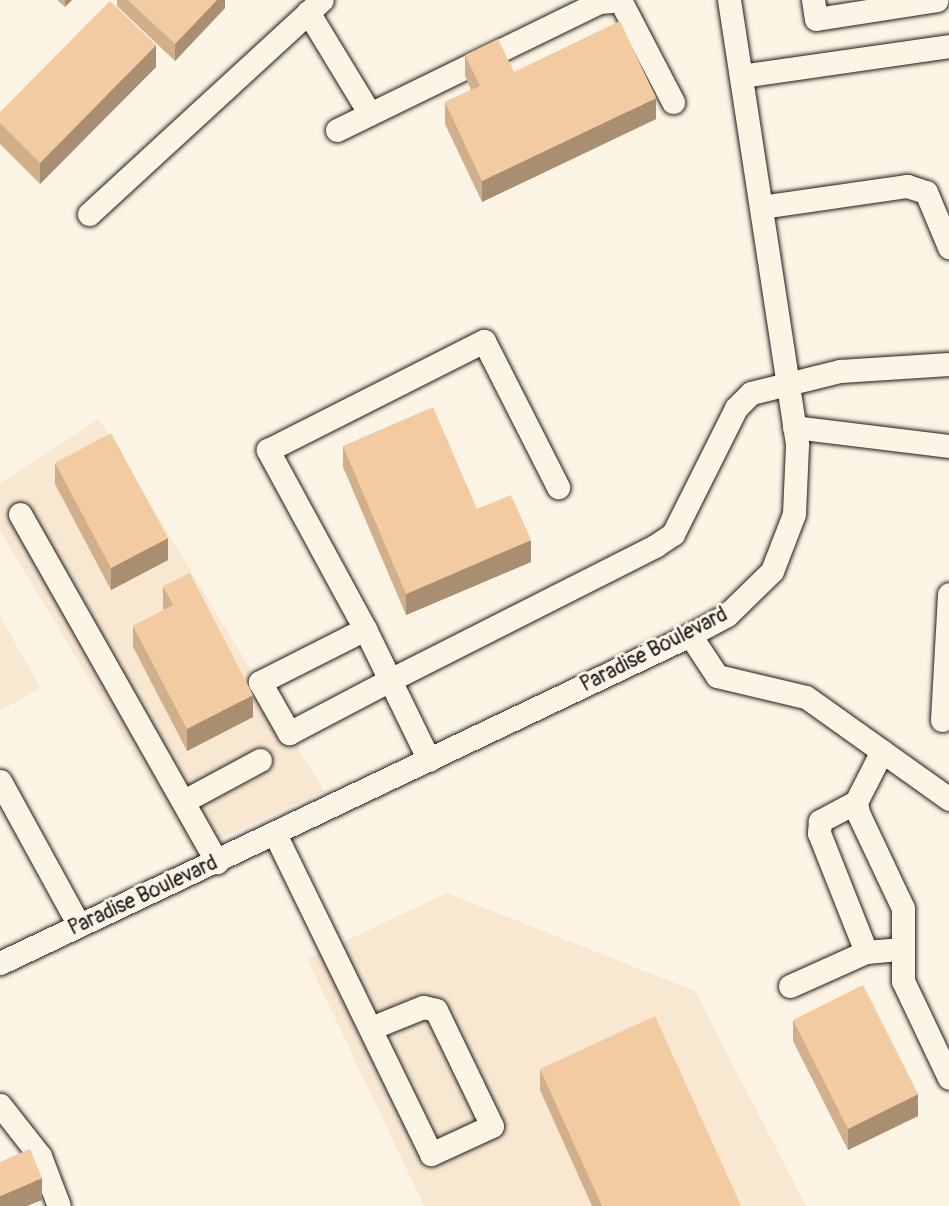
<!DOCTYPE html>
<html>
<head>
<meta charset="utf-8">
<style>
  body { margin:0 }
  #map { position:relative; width:949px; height:1206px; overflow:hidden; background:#fcf5e5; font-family:Pangolin,sans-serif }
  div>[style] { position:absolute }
  .built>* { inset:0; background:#f9e8d1 }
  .roads { filter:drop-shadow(0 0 2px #1c1c1c) drop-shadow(0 0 2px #1c1c1c) }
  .minor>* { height:23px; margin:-11.5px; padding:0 11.5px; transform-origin:11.5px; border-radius:11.5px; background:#fcf5e5 }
  .wall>* { inset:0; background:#d0af8a }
  .shaded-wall>* { inset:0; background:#a98e71 }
  .building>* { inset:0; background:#f2cba1 }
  span { translate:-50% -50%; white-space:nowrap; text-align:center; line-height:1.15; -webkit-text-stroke:6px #fcf5e5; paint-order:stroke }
  .street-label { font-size:21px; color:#1c1c1c }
</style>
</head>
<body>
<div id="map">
  <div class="built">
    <div style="clip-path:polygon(99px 419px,324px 791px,192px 851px,0 531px,0 483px)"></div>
    <div style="clip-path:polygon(0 615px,40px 688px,0 711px)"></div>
    <div style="clip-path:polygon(447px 893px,695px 991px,806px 1206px,424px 1206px,307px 959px)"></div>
  </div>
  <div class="roads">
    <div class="minor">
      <div style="left:620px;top:0;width:115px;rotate:62.5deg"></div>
      <div style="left:813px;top:0;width:19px;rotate:81deg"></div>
      <div style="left:816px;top:19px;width:122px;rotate:-8.9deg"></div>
      <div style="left:308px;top:12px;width:119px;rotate:58.7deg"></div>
      <div style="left:741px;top:76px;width:210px;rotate:-8.2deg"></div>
      <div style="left:337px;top:130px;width:292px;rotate:-26deg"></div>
      <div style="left:600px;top:2px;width:21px;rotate:-5deg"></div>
      <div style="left:761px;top:207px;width:148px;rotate:-8.2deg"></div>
      <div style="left:907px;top:186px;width:20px;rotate:18deg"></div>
      <div style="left:926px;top:192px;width:60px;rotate:67.3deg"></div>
      <div style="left:89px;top:214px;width:316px;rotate:-42.6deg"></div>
      <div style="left:794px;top:427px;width:156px;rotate:7deg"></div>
      <div style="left:20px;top:514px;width:400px;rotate:60.5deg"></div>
      <div style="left:365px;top:629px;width:204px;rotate:-118.5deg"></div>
      <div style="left:268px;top:450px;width:242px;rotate:-26.8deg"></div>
      <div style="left:484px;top:341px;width:164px;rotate:63.1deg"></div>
      <div style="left:690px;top:635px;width:49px;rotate:56.6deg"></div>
      <div style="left:717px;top:676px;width:91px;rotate:13.3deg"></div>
      <div style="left:806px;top:697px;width:176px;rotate:35.5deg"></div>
      <div style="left:942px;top:720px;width:126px;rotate:-86.8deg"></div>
      <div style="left:882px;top:751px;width:57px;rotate:117deg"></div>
      <div style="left:856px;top:802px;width:11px;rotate:80deg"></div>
      <div style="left:858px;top:813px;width:105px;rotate:64.7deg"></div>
      <div style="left:903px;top:908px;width:73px;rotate:90deg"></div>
      <div style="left:903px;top:981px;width:107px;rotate:64.6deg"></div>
      <div style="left:429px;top:760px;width:89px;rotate:-116deg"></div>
      <div style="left:390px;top:680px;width:57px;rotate:-116.1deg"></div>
      <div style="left:365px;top:629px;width:118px;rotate:153.2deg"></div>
      <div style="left:260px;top:682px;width:59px;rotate:60.4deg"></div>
      <div style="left:289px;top:733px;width:114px;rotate:-27.7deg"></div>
      <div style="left:390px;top:680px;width:297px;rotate:-26.8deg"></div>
      <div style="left:655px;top:546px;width:22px;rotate:-34deg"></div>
      <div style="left:673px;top:534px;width:141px;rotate:-63.4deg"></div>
      <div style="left:736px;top:408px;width:21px;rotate:-45deg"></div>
      <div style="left:751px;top:393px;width:92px;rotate:-13.9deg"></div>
      <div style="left:840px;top:371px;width:109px;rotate:-3.7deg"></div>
      <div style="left:0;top:781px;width:164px;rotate:61.3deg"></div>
      <div style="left:186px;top:800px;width:84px;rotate:-28.4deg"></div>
      <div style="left:856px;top:802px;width:41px;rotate:152.2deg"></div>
      <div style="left:820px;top:821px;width:12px;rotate:95deg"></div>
      <div style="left:819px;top:833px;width:128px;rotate:68.4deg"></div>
      <div style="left:866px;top:952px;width:33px;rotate:-5deg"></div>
      <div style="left:275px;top:834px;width:356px;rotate:64deg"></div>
      <div style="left:431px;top:1154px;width:67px;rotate:-24.7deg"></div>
      <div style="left:492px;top:1126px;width:129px;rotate:-115.8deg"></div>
      <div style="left:436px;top:1010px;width:13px;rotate:-167deg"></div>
      <div style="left:423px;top:1007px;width:56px;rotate:158deg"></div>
      <div style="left:0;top:963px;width:764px;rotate:-25.42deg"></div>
      <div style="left:690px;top:635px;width:42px;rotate:-28.4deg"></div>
      <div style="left:727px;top:615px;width:63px;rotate:-44.4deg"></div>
      <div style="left:772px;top:571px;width:61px;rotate:-68.9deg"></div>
      <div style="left:794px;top:514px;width:70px;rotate:-87.5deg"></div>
      <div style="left:797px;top:444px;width:449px;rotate:-98.7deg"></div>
      <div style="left:790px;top:986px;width:83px;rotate:-24.1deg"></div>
      <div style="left:0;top:1105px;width:65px;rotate:51.9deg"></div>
      <div style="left:40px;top:1156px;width:53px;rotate:69.2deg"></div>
    </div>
  </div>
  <div class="wall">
    <div style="clip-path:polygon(57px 0,72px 0,65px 7px)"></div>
    <div style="clip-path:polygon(117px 0,225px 0,225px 8px,175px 61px,117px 6px)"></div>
    <div style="clip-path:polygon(465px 55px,514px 72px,656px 119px,482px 202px,445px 124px,445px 102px,471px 90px,465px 76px)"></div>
    <div style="clip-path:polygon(156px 67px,40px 184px,0 144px,0 112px)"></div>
    <div style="clip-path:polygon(343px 446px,477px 509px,531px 562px,406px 615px,343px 467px)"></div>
    <div style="clip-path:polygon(55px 463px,168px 560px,111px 590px,55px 484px)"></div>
    <div style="clip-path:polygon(163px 586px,253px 717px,187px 751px,133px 647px,133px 626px,164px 610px,163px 608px)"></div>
    <div style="clip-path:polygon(793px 1020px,918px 1116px,848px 1150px,793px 1041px)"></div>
    <div style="clip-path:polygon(540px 1069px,741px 1206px,592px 1206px,540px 1090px)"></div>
  </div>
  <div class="shaded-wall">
    <div style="clip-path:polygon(65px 0,72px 0,65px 7px)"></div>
    <div style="clip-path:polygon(217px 0,225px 0,225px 8px,175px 61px,175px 44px)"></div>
    <div style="clip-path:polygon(156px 45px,156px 67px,40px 184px,40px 163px)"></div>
    <div style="clip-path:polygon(656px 98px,656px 119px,482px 202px,482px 181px)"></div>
    <div style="clip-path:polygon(168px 538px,168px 560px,111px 590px,111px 568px)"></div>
    <div style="clip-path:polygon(531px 540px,531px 562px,406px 615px,406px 594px)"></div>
    <div style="clip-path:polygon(253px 695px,253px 717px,187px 751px,187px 729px)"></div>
    <div style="clip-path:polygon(918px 1094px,918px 1116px,848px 1150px,848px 1129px)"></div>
    <div style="clip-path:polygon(42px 1178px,42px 1200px,27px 1206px,0 1206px,0 1196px)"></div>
  </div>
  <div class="building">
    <div style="clip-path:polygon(128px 0,217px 0,175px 44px)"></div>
    <div style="clip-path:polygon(110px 1px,156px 45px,40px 163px,0 123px,0 112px)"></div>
    <div style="clip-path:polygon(620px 21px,656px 98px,482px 181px,445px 102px,480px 86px,465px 55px,498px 39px,514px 72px)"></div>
    <div style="clip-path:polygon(433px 407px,477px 509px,511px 495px,531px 540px,406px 594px,343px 446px)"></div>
    <div style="clip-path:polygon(111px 433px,168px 538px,111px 568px,55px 463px)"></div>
    <div style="clip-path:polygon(190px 573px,253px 695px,187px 729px,133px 626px,173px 605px,163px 586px)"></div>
    <div style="clip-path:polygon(863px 985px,918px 1094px,848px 1129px,793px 1020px)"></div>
    <div style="clip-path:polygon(655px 1016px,741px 1206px,602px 1206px,540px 1069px)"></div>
    <div style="clip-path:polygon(30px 1149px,42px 1178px,0 1196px,0 1162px)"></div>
  </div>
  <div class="street-label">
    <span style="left:654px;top:650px;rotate:-27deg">Paradise Boulevard</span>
    <span style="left:143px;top:896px;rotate:-25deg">Paradise Boulevard</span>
  </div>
</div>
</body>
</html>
